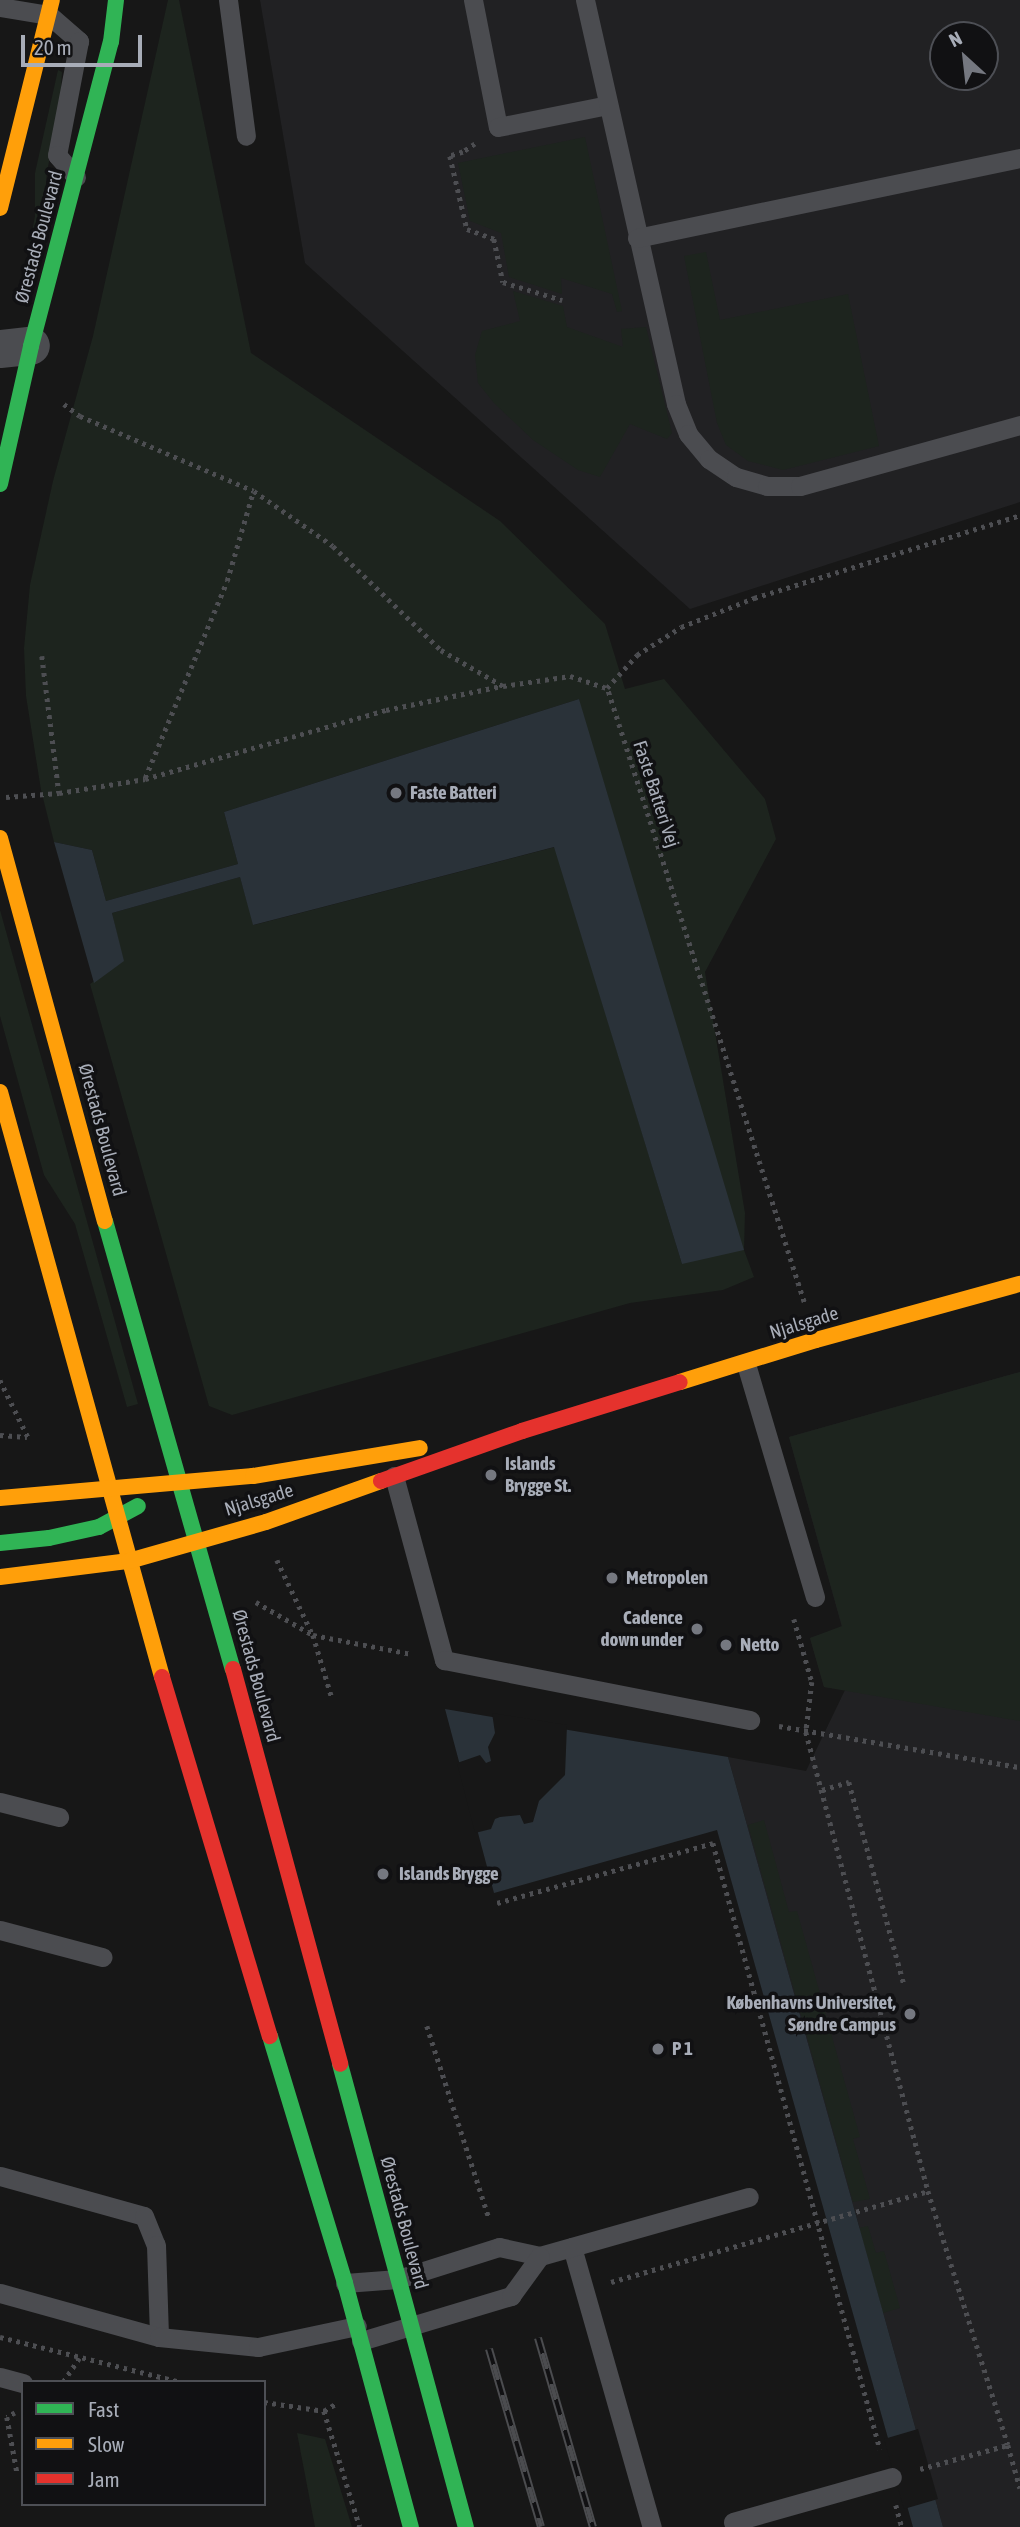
<!DOCTYPE html>
<html>
<head>
<meta charset="utf-8">
<style>
  body { margin:0 }
  #map { position:relative; width:1020px; height:2527px; overflow:hidden; background:#171717; font-family:"Asap Condensed",sans-serif }
  div>[style] { position:absolute }
  .built>* { inset:0; background:#212123 }
  .green>* { inset:0; background:#1d241e }
  .water>* { inset:0; background:#2a3239 }
  .pier>* { inset:0; background:#171717 }
  .path>* { height:4.5px; margin-top:-2.25px; transform-origin:0; background:repeating-linear-gradient(90deg,#4d4e52 0 3.5px,transparent 0 8.5px) }
  .lane>* { height:19px; margin:-9.5px; padding:0 9.5px; transform-origin:9.5px; border-radius:9.5px; background:#4b4c50 }
  .street>* { height:38px; margin:-19px; padding:0 19px; transform-origin:19px; border-radius:19px; background:#4b4c50 }
  .fast>* { height:16px; margin:-8px; padding:0 8px; transform-origin:8px; border-radius:8px; background:#30b455 }
  .slow>* { height:16px; margin:-8px; padding:0 8px; transform-origin:8px; border-radius:8px; background:#ff9f0a }
  .jam>* { height:16px; margin:-8px; padding:0 8px; transform-origin:8px; border-radius:8px; background:#e5322d }
  .rail>* { height:8px; margin-top:-4px; transform-origin:0; background:repeating-linear-gradient(90deg,#111113 0 16px,#4b4c4f 0 32px); box-sizing:border-box; border-block:2px solid #4b4c4f }
  .dots>* { width:19px; height:19px; translate:-50% -50%; box-sizing:border-box; border:4px solid #111113; border-radius:50% }
  span { translate:-50% -50%; white-space:nowrap; text-align:center; line-height:1.15; -webkit-text-stroke:7px #111113; paint-order:stroke }
  .street-label { font-size:19px; color:#a8adb8 }
  .poi-label { font-size:19px; color:#a8adb8; font-weight:700 }
  .left { translate:0 -50%; text-align:left }
  .right { translate:-100% -50%; text-align:right }
  .legend { position:absolute; left:21px; top:2380px; width:245px; height:126px; box-sizing:border-box; background:#111113; border:2px solid #4d4f55; margin:0; padding:9px 12px; list-style:none; font-size:21px; color:#a8adb8 }
  .legend li { display:flex; align-items:center; gap:14px; height:35px }
  .legend b { width:35px; border:2px solid #4d4f55 }
  .north { position:absolute; left:929px; top:21px; width:70px; height:70px; box-sizing:border-box; background:#111113; border:2px solid #4d4f55; border-radius:50%; rotate:333deg; font-size:19px; font-weight:700; line-height:28px; text-align:center; color:#a8adb8 }
  .north::after { content:''; display:block; margin:auto; width:24px; height:32px; background:#757880; clip-path:polygon(50% 0,100% 100%,50% 72%,0 100%) }
  .scale { position:absolute; left:21px; top:35px; width:121px; height:32px; box-sizing:border-box; border:4px solid #a8adb8; border-top:0; padding-left:9px; font-size:21px; line-height:24px; white-space:nowrap; color:#a8adb8; -webkit-text-stroke:5px #111113; paint-order:stroke }
</style>
</head>
<body>
<div id="map">
  <div class="built">
    <div style="clip-path:polygon(evenodd,260px 0,1020px 0,1020px 502px,690px 609px,305px 263px,260px 0,943px 35px,985px 35px,985px 77px,943px 77px,943px 35px)"></div>
    <div style="clip-path:polygon(1020px 1372px,1020px 2527px,943px 2527px,728px 1757px,806px 1771px,845px 1690px,824px 1687px,810px 1638px,842px 1627px,789px 1437px)"></div>
  </div>
  <div class="green">
    <div style="clip-path:polygon(168px 0,179px 0,251px 353px,500px 521px,605px 624px,625px 689px,664px 679px,765px 799px,776px 839px,705px 972px,745px 1213px,744px 1250px,754px 1277px,723px 1290px,630px 1303px,232px 1415px,209px 1406px,90px 984px,123px 961px,112px 913px,240px 877px,254px 925px,555px 847px,682px 1264px,579px 699px,224px 812px,238px 864px,106px 901px,92px 850px,54px 842px,41px 790px,26px 696px,24px 648px,30px 585px,53px 481px,93px 336px)"></div>
    <div style="clip-path:polygon(58px 70px,62px 72px,60px 104px,47px 172px,40px 250px,28px 252px,35px 216px,35px 173px)"></div>
    <div style="clip-path:polygon(585px 137px,622px 311px,617px 312px,612px 294px,561px 278px,562px 294px,509px 277px,501px 233px,470px 221px,458px 163px)"></div>
    <div style="clip-path:polygon(706px 252px,720px 320px,848px 294px,879px 446px,783px 470px,748px 461px,726px 445px,717px 423px,684px 256px)"></div>
    <div style="clip-path:polygon(513px 291px,563px 306px,567px 327px,623px 347px,621px 329px,646px 327px,672px 433px,667px 439px,630px 424px,600px 477px,578px 470px,533px 440px,494px 403px,478px 383px,475px 355px,482px 331px,520px 321px)"></div>
    <div style="clip-path:polygon(0 910px,138px 1404px,127px 1407px,75px 1224px,44px 1175px,0 1016px)"></div>
    <div style="clip-path:polygon(1020px 1372px,1020px 1721px,824px 1687px,810px 1638px,842px 1626px,789px 1437px)"></div>
    <div style="clip-path:polygon(764px 1820px,789px 1912px,797px 1911px,860px 2137px,853px 2139px,870px 2199px,853px 2202px,748px 1825px)"></div>
    <div style="clip-path:polygon(868px 2226px,876px 2253px,884px 2251px,900px 2308px,883px 2313px,859px 2228px)"></div>
    <div style="clip-path:polygon(297px 2433px,325px 2439px,352px 2527px,315px 2527px)"></div>
  </div>
  <div class="water">
    <div style="clip-path:polygon(579px 699px,744px 1250px,682px 1264px,554px 847px,253px 925px,240px 877px,112px 913px,124px 961px,94px 983px,54px 842px,92px 850px,106px 901px,238px 864px,224px 812px)"></div>
    <div style="clip-path:polygon(445px 1709px,728px 1757px,943px 2527px,913px 2527px,717px 1830px,494px 1893px)"></div>
  </div>
  <div class="pier">
    <div style="clip-path:polygon(492px 1713px,567px 1725px,565px 1775px,539px 1801px,533px 1822px,524px 1824px,520px 1815px,500px 1817px,495px 1819px,491px 1829px,475px 1833px,457px 1763px,480px 1755px,486px 1763px,491px 1761px,488px 1747px,495px 1733px)"></div>
    <div style="clip-path:polygon(918px 2429px,938px 2499px,904px 2509px,884px 2439px)"></div>
  </div>
  <div class="path">
    <div style="left:475px;top:144px;width:14px;rotate:146deg"></div>
    <div style="left:463px;top:152px;width:14px;rotate:163deg"></div>
    <div style="left:450px;top:156px;width:75px;rotate:76.9deg"></div>
    <div style="left:467px;top:229px;width:29px;rotate:20deg"></div>
    <div style="left:494px;top:239px;width:44px;rotate:78.2deg"></div>
    <div style="left:503px;top:282px;width:62px;rotate:17deg"></div>
    <div style="left:64px;top:404px;width:20px;rotate:37deg"></div>
    <div style="left:80px;top:416px;width:189px;rotate:23.3deg"></div>
    <div style="left:254px;top:491px;width:96px;rotate:34.8deg"></div>
    <div style="left:333px;top:546px;width:150px;rotate:43.9deg"></div>
    <div style="left:441px;top:650px;width:72px;rotate:30.1deg"></div>
    <div style="left:503px;top:686px;width:68px;rotate:-8.5deg"></div>
    <div style="left:570px;top:676px;width:39px;rotate:18deg"></div>
    <div style="left:42px;top:656px;width:138px;rotate:82.9deg"></div>
    <div style="left:145px;top:778px;width:213px;rotate:-67.4deg"></div>
    <div style="left:227px;top:581px;width:93px;rotate:-73.7deg"></div>
    <div style="left:6px;top:797px;width:53px;rotate:-4.3deg"></div>
    <div style="left:59px;top:793px;width:87px;rotate:-9.2deg"></div>
    <div style="left:145px;top:779px;width:251px;rotate:-16deg"></div>
    <div style="left:386px;top:710px;width:118px;rotate:-11.7deg"></div>
    <div style="left:804px;top:1302px;width:645px;rotate:-107.79deg"></div>
    <div style="left:607px;top:688px;width:45px;rotate:-47.7deg"></div>
    <div style="left:637px;top:655px;width:52px;rotate:-32.5deg"></div>
    <div style="left:681px;top:627px;width:79px;rotate:-21.7deg"></div>
    <div style="left:754px;top:598px;width:279px;rotate:-17.3deg"></div>
    <div style="left:0;top:1380px;width:64px;rotate:63.8deg"></div>
    <div style="left:0;top:1435px;width:27px;rotate:4deg"></div>
    <div style="left:277px;top:1560px;width:83px;rotate:64.4deg"></div>
    <div style="left:313px;top:1635px;width:66px;rotate:73.2deg"></div>
    <div style="left:256px;top:1602px;width:66px;rotate:30.1deg"></div>
    <div style="left:313px;top:1635px;width:101px;rotate:10.9deg"></div>
    <div style="left:794px;top:1619px;width:66px;rotate:74.1deg"></div>
    <div style="left:812px;top:1682px;width:50px;rotate:96.8deg"></div>
    <div style="left:806px;top:1732px;width:475px;rotate:75.1deg"></div>
    <div style="left:779px;top:1726px;width:244px;rotate:9.7deg"></div>
    <div style="left:822px;top:1790px;width:28px;rotate:-17deg"></div>
    <div style="left:849px;top:1782px;width:210px;rotate:74.8deg"></div>
    <div style="left:497px;top:1903px;width:224px;rotate:-15.5deg"></div>
    <div style="left:713px;top:1843px;width:629px;rotate:74.59deg"></div>
    <div style="left:427px;top:2026px;width:202px;rotate:72.1deg"></div>
    <div style="left:611px;top:2282px;width:330px;rotate:-16deg"></div>
    <div style="left:928px;top:2191px;width:266px;rotate:72.5deg"></div>
    <div style="left:0;top:2337px;width:186px;rotate:14deg"></div>
    <div style="left:63px;top:2382px;width:29px;rotate:-56deg"></div>
    <div style="left:264px;top:2402px;width:61px;rotate:8.5deg"></div>
    <div style="left:324px;top:2411px;width:15px;rotate:-32deg"></div>
    <div style="left:324px;top:2411px;width:121px;rotate:72.8deg"></div>
    <div style="left:15px;top:2413px;width:9px;rotate:153deg"></div>
    <div style="left:7px;top:2417px;width:56px;rotate:79.7deg"></div>
    <div style="left:920px;top:2469px;width:91px;rotate:-15.3deg"></div>
    <div style="left:1008px;top:2445px;width:45px;rotate:74.4deg"></div>
    <div style="left:896px;top:2505px;width:23px;rotate:75deg"></div>
  </div>
  <div class="lane">
    <div style="left:228px;top:0;width:137px;rotate:82.5deg"></div>
    <div style="left:473px;top:0;width:129px;rotate:78.9deg"></div>
    <div style="left:498px;top:127px;width:112px;rotate:-11.3deg"></div>
    <div style="left:585px;top:0;width:414px;rotate:77.3deg"></div>
    <div style="left:676px;top:404px;width:32px;rotate:68deg"></div>
    <div style="left:688px;top:434px;width:33px;rotate:50deg"></div>
    <div style="left:709px;top:459px;width:32px;rotate:34deg"></div>
    <div style="left:736px;top:477px;width:32px;rotate:16deg"></div>
    <div style="left:767px;top:486px;width:33px"></div>
    <div style="left:800px;top:486px;width:228px;rotate:-15.5deg"></div>
    <div style="left:0;top:7px;width:50px;rotate:9.3deg"></div>
    <div style="left:49px;top:15px;width:40px;rotate:41deg"></div>
    <div style="left:79px;top:41px;width:116px;rotate:100.9deg"></div>
    <div style="left:57px;top:155px;width:29px;rotate:49deg"></div>
    <div style="left:637px;top:238px;width:391px;rotate:-11.8deg"></div>
    <div style="left:746px;top:1364px;width:243px;rotate:73.5deg"></div>
    <div style="left:394px;top:1476px;width:191px;rotate:74.8deg"></div>
    <div style="left:444px;top:1660px;width:312px;rotate:11.1deg"></div>
    <div style="left:0;top:1802px;width:61px;rotate:14.3deg"></div>
    <div style="left:0;top:1930px;width:106px;rotate:14.8deg"></div>
    <div style="left:0;top:2176px;width:149px;rotate:15.5deg"></div>
    <div style="left:144px;top:2216px;width:31px;rotate:68deg"></div>
    <div style="left:156px;top:2245px;width:92px;rotate:88.1deg"></div>
    <div style="left:572px;top:2247px;width:291px;rotate:74.1deg"></div>
    <div style="left:345px;top:2283px;width:53px;rotate:-4.3deg"></div>
    <div style="left:398px;top:2279px;width:106px;rotate:-17.6deg"></div>
    <div style="left:499px;top:2247px;width:42px;rotate:12.4deg"></div>
    <div style="left:540px;top:2256px;width:217px;rotate:-15.8deg"></div>
    <div style="left:0;top:2293px;width:165px;rotate:15.5deg"></div>
    <div style="left:159px;top:2337px;width:100px;rotate:5.8deg"></div>
    <div style="left:258px;top:2347px;width:101px;rotate:-12deg"></div>
    <div style="left:361px;top:2341px;width:157px;rotate:-16.7deg"></div>
    <div style="left:511px;top:2296px;width:49px;rotate:-54.1deg"></div>
    <div style="left:0;top:2377px;width:24px;rotate:15deg"></div>
    <div style="left:733px;top:2522px;width:165px;rotate:-15.8deg"></div>
  </div>
  <div class="street">
    <div style="left:0;top:349px;width:31px;rotate:-6deg"></div>
  </div>
  <div class="fast">
    <div style="left:0;top:484px;width:141px;rotate:-77.3deg"></div>
    <div style="left:31px;top:346px;width:314px;rotate:-75.3deg"></div>
    <div style="left:111px;top:42px;width:42px;rotate:-83.2deg"></div>
    <div style="left:105px;top:1221px;width:466px;rotate:74.1deg"></div>
    <div style="left:0;top:1543px;width:49px;rotate:-5.8deg"></div>
    <div style="left:49px;top:1538px;width:51px;rotate:-12.4deg"></div>
    <div style="left:99px;top:1527px;width:44px;rotate:-28.3deg"></div>
    <div style="left:270px;top:2036px;width:258px;rotate:73.1deg"></div>
    <div style="left:345px;top:2283px;width:253px;rotate:74.9deg"></div>
    <div style="left:340px;top:2064px;width:480px;rotate:74.8deg"></div>
  </div>
  <div class="slow">
    <div style="left:0;top:208px;width:214px;rotate:-76deg"></div>
    <div style="left:0;top:838px;width:397px;rotate:74.7deg"></div>
    <div style="left:0;top:1092px;width:607px;rotate:74.52deg"></div>
    <div style="left:680px;top:1382px;width:142px;rotate:-17.2deg"></div>
    <div style="left:816px;top:1340px;width:212px;rotate:-15.4deg"></div>
    <div style="left:0;top:1498px;width:254px;rotate:-5deg"></div>
    <div style="left:253px;top:1476px;width:169px;rotate:-9.5deg"></div>
    <div style="left:0;top:1577px;width:130px;rotate:-7.1deg"></div>
    <div style="left:129px;top:1561px;width:142px;rotate:-15.9deg"></div>
    <div style="left:266px;top:1522px;width:122px;rotate:-19.6deg"></div>
  </div>
  <div class="jam">
    <div style="left:381px;top:1481px;width:150px;rotate:-19.5deg"></div>
    <div style="left:522px;top:1431px;width:165px;rotate:-17.2deg"></div>
    <div style="left:233px;top:1669px;width:409px;rotate:74.8deg"></div>
    <div style="left:162px;top:1677px;width:375px;rotate:73.3deg"></div>
  </div>
  <div class="rail">
    <div style="left:538px;top:2338px;width:197px;rotate:73.8deg"></div>
    <div style="left:489px;top:2349px;width:185px;rotate:73.7deg"></div>
  </div>
  <div class="dots">
    <div style="left:396px;top:793px;background:#757880"></div>
    <div style="left:491px;top:1475px;background:#757880"></div>
    <div style="left:612px;top:1578px;background:#757880"></div>
    <div style="left:697px;top:1629px;background:#757880"></div>
    <div style="left:726px;top:1645px;background:#757880"></div>
    <div style="left:383px;top:1874px;background:#757880"></div>
    <div style="left:910px;top:2014px;background:#757880"></div>
    <div style="left:658px;top:2049px;background:#757880"></div>
  </div>
  <div class="street-label">
    <span style="left:39px;top:237px;rotate:-75deg">Ørestads Boulevard</span>
    <span style="left:656px;top:794px;rotate:72deg">Faste Batteri Vej</span>
    <span style="left:102px;top:1130px;rotate:75deg">Ørestads Boulevard</span>
    <span style="left:804px;top:1323px;rotate:-17deg">Njalsgade</span>
    <span style="left:259px;top:1500px;rotate:-17deg">Njalsgade</span>
    <span style="left:256px;top:1676px;rotate:75deg">Ørestads Boulevard</span>
    <span style="left:404px;top:2223px;rotate:75deg">Ørestads Boulevard</span>
  </div>
  <div class="poi-label">
    <span class="left" style="left:410px;top:793px">Faste Batteri</span>
    <span class="left" style="left:505px;top:1475px">Islands<br>Brygge St.</span>
    <span class="left" style="left:626px;top:1578px">Metropolen</span>
    <span class="right" style="left:683px;top:1629px">Cadence<br>down under</span>
    <span class="left" style="left:740px;top:1645px">Netto</span>
    <span class="left" style="left:399px;top:1874px">Islands Brygge</span>
    <span class="right" style="left:896px;top:2014px">Københavns Universitet,<br>Søndre Campus</span>
    <span class="left" style="left:672px;top:2049px">P 1</span>
  </div>
  <ul class="legend">
  <li><b style="height:9px;background:#30b455"></b>Fast</li>
  <li><b style="height:9px;background:#ff9f0a"></b>Slow</li>
  <li><b style="height:9px;background:#e5322d"></b>Jam</li>
  </ul>
  <div class="north">N</div>
  <div class="scale">20 m</div>
</div>
</body>
</html>
